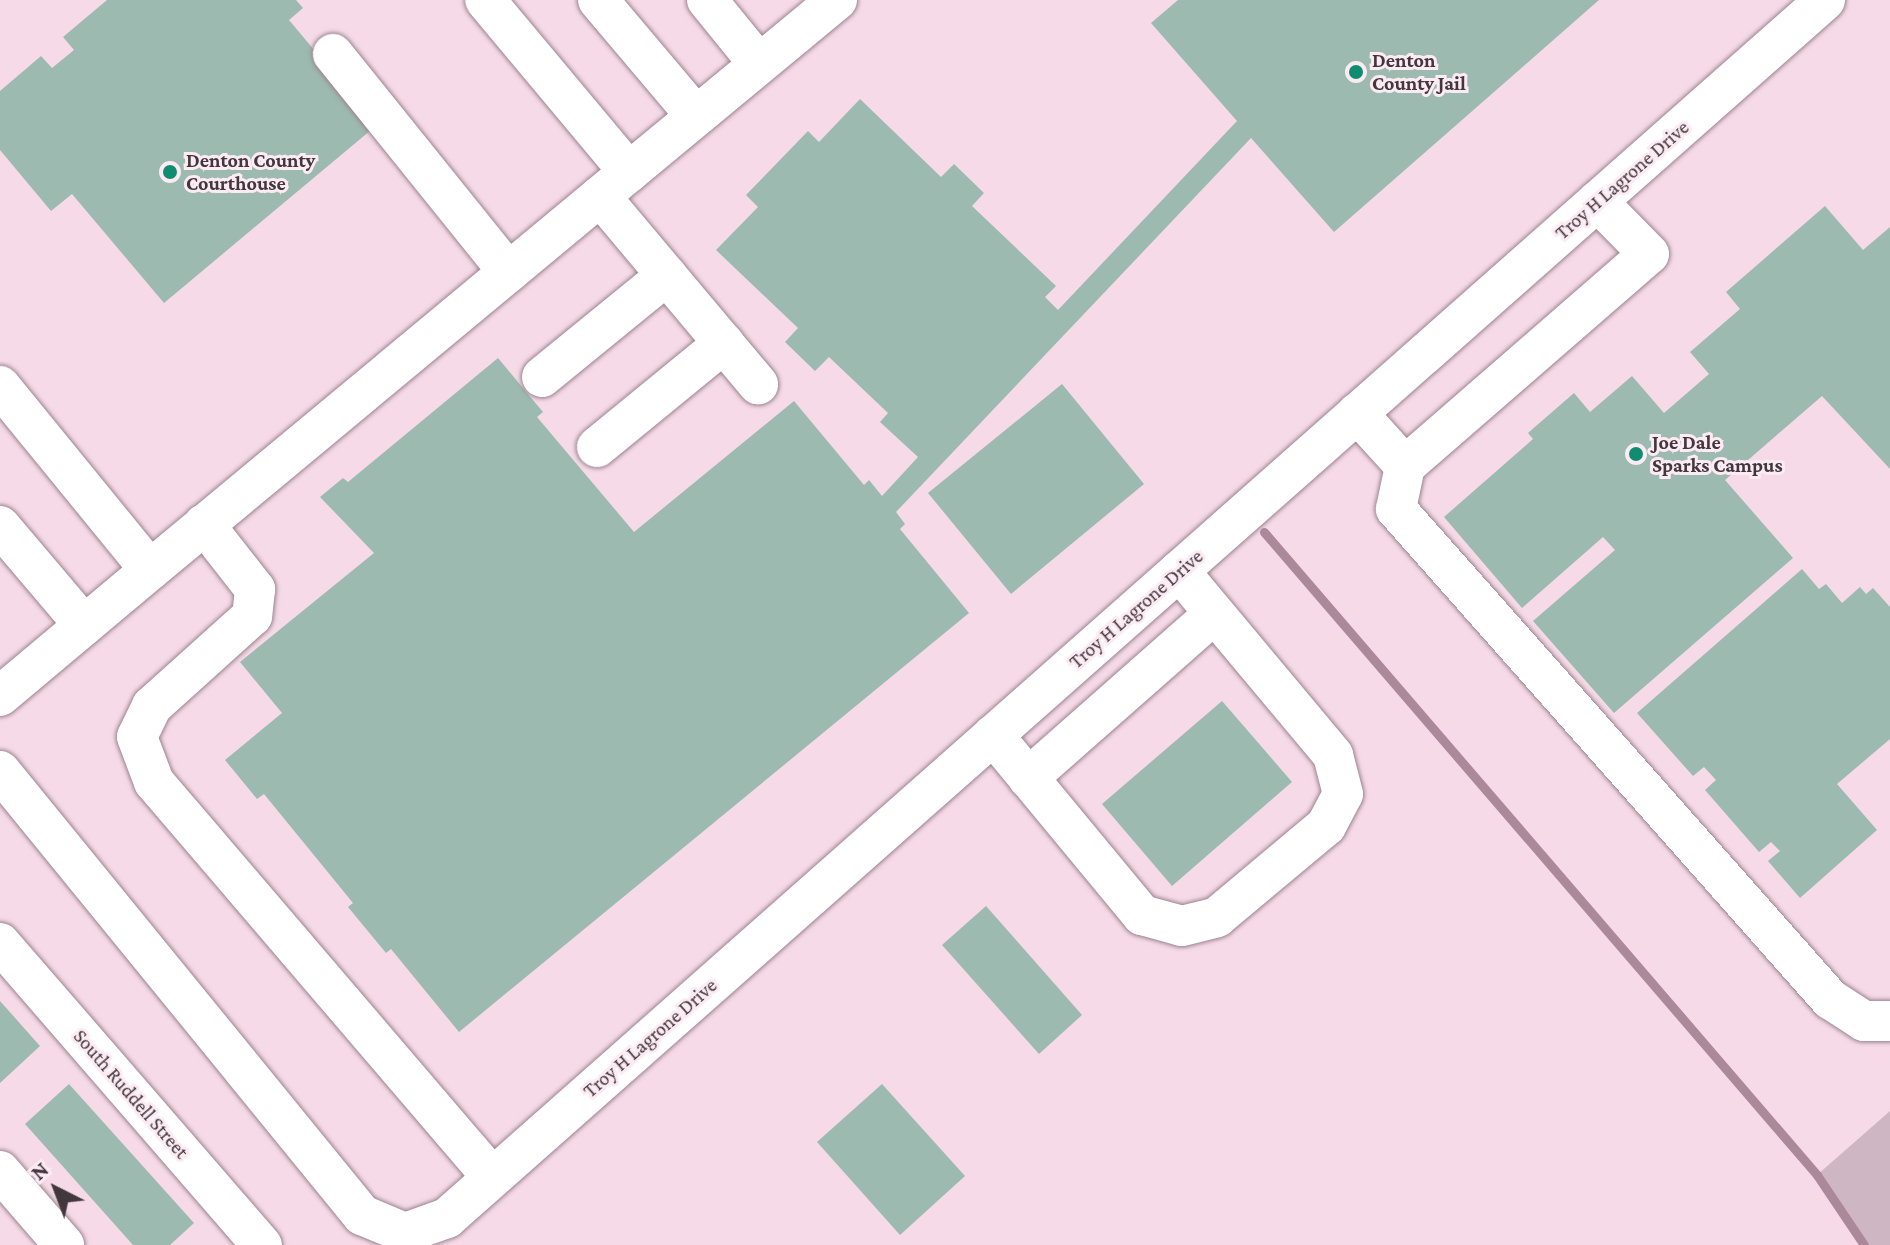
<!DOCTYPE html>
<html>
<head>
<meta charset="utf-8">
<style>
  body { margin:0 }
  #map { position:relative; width:1890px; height:1245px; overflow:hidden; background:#f6dae8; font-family:"Crimson Pro",serif }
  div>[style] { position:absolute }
  .green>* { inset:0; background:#ceb6c2 }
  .stream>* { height:9px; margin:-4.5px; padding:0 4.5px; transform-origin:4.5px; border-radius:4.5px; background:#ac889b }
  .building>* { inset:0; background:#9cbaaf }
  .roads { filter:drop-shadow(0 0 2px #9c8390) drop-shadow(0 0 2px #9c8390) }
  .minor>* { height:40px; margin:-20px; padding:0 20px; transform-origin:20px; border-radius:20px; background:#fff }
  .dots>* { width:22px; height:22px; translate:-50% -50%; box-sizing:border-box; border:4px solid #fcebf3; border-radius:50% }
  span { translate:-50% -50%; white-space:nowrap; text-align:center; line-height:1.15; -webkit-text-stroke:6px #fcebf3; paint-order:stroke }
  .poi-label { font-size:20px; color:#42373c; font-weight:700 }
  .left { translate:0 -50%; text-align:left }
  .street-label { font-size:20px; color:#42373c }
  .north { position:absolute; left:16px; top:1149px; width:80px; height:80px; -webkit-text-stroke:6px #fcebf3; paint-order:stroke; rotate:318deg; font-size:22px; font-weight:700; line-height:32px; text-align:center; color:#42373c }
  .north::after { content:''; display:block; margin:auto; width:28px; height:36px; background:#42373c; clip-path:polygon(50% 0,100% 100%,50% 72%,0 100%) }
</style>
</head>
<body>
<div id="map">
  <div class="green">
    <div style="clip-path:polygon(1890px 1111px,1890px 1245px,1864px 1245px,1817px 1175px)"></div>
  </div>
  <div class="stream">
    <div style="left:1264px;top:532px;width:848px;rotate:49.3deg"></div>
    <div style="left:1817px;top:1175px;width:84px;rotate:56.1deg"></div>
  </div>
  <div class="building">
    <div style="clip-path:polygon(107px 0,296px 0,303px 8px,289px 20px,377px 125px,164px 303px,72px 194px,51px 211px,0 150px,0 91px,41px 56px,52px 68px,74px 50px,63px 37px)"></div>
    <div style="clip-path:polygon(1178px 0,1599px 0,1334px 232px,1251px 138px,896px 512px,905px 524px,900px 529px,969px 613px,459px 1032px,391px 949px,386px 953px,348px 907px,353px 903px,264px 794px,257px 799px,225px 760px,282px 713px,240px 662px,374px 553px,320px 497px,343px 478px,348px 482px,498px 358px,543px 412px,537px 417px,634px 532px,794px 401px,864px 485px,869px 480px,882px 496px,918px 457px,880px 422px,888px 413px,829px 357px,815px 371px,785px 342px,798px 328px,716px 250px,758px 207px,746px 195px,808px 131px,819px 142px,860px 99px,941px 177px,954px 164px,984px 193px,972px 206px,1056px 286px,1045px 297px,1058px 310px,1237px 121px,1151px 23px)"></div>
    <div style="clip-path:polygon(1825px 206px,1863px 250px,1890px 227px,1890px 469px,1822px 396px,1725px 480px,1793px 558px,1614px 713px,1533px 621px,1615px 550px,1603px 537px,1522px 608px,1444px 517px,1533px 439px,1528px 433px,1574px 393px,1590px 412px,1632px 376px,1664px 413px,1709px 374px,1690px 352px,1740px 309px,1726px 292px)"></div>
    <div style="clip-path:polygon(1062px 384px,1144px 484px,1011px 594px,928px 493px)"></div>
    <div style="clip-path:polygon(1802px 569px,1819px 589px,1826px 584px,1842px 603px,1860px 587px,1866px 594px,1873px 588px,1890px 607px,1890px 739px,1837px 784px,1877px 830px,1800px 898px,1768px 861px,1780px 851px,1771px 842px,1759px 852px,1705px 790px,1716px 780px,1704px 767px,1693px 776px,1637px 713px)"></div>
    <div style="clip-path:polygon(1222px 701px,1292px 782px,1172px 886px,1102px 804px)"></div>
    <div style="clip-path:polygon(986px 906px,1082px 1015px,1039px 1054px,942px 945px)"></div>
    <div style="clip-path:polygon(0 1001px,40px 1046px,0 1083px)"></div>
    <div style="clip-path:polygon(69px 1084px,194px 1223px,170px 1245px,133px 1245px,25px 1124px)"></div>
    <div style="clip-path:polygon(882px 1084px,965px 1176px,900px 1235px,817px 1142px)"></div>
  </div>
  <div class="roads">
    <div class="minor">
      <div style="left:598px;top:0;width:152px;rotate:49.8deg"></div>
      <div style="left:707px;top:0;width:82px;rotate:50.9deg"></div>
      <div style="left:333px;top:54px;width:280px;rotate:51.2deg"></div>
      <div style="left:629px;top:172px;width:270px;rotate:-39.6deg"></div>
      <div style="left:600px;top:196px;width:246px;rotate:50deg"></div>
      <div style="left:542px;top:377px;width:161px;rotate:-39.2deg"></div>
      <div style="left:0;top:386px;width:237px;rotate:50.8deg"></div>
      <div style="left:150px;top:570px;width:623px;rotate:-39.72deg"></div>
      <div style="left:629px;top:172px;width:224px;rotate:-129.9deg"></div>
      <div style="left:1357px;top:413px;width:72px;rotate:47.8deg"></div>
      <div style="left:1405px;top:466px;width:323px;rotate:-41deg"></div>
      <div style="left:1649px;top:254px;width:74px;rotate:-134.5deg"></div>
      <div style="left:597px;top:447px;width:164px;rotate:-39.3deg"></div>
      <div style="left:1405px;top:466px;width:44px;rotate:101.8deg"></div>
      <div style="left:1396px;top:509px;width:655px;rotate:48.47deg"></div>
      <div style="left:1830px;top:999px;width:40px;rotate:32.9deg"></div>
      <div style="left:1864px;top:1021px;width:26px"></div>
      <div style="left:204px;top:524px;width:83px;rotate:51.9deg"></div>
      <div style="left:255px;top:589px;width:27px;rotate:96deg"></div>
      <div style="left:252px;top:616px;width:135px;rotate:138deg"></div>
      <div style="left:152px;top:706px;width:34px;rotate:116deg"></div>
      <div style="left:137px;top:737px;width:48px;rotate:69.3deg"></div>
      <div style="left:154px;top:782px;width:520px;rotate:49.45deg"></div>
      <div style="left:0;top:526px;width:130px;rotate:49.7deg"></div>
      <div style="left:0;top:696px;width:196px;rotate:-40deg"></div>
      <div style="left:993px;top:735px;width:234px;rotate:50.4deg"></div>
      <div style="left:1142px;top:915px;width:41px;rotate:15.4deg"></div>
      <div style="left:1182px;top:926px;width:36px;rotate:-14deg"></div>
      <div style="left:1217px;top:917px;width:142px;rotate:-39.9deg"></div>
      <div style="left:1326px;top:826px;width:36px;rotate:-62deg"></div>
      <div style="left:1343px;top:794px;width:40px;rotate:-104.4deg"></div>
      <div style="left:1333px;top:755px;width:240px;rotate:-129.9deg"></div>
      <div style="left:0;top:771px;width:573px;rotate:50.81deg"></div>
      <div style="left:362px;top:1215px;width:47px;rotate:22.7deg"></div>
      <div style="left:405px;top:1233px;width:45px;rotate:-19.7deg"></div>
      <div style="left:447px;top:1218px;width:1839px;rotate:-41.47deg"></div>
      <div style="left:1028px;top:778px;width:248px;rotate:-41.4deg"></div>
      <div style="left:0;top:943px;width:400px;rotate:49.1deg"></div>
      <div style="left:0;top:1171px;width:98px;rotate:49.1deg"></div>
    </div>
  </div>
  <div class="dots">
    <div style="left:1356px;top:72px;background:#108d71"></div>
    <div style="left:170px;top:172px;background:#108d71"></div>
    <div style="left:1636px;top:454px;background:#108d71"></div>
  </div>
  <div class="poi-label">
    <span class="left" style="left:1372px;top:72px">Denton<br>County Jail</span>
    <span class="left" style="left:186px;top:172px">Denton County<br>Courthouse</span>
    <span class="left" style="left:1652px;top:454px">Joe Dale<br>Sparks Campus</span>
  </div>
  <div class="street-label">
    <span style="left:1622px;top:180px;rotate:-41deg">Troy H Lagrone Drive</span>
    <span style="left:1136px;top:609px;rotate:-41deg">Troy H Lagrone Drive</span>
    <span style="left:650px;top:1038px;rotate:-41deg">Troy H Lagrone Drive</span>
    <span style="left:131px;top:1094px;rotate:49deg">South Ruddell Street</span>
  </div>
  <div class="north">N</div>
</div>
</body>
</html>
